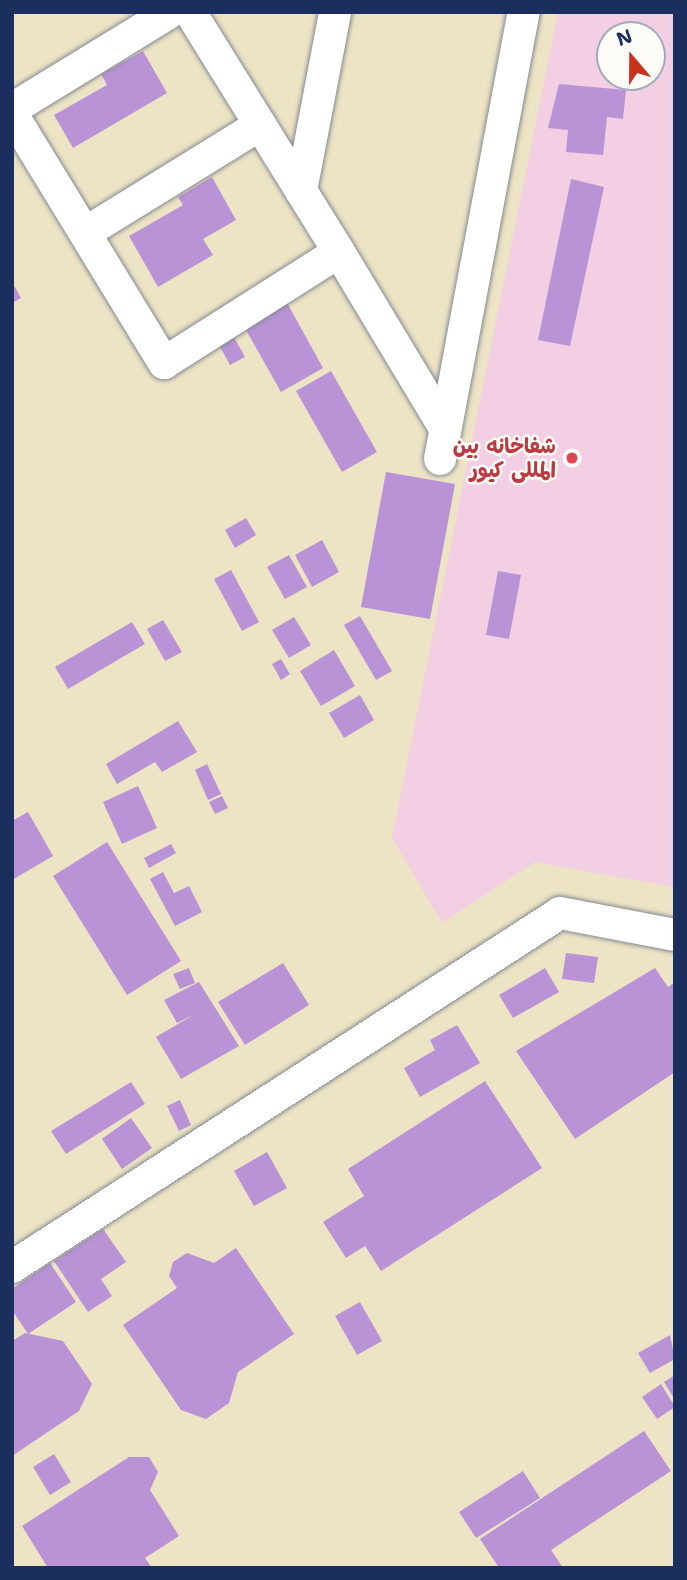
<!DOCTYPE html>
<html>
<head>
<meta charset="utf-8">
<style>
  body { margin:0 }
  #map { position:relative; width:687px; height:1580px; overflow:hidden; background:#ede4c5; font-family:"Shantell Sans","Playpen Sans Arabic",sans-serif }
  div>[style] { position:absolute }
  .built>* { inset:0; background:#f2cfe2 }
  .building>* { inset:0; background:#b993d6 }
  .roads { filter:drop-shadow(0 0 2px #848a92) drop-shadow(0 0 2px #848a92) }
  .minor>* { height:32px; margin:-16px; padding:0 16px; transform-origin:16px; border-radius:16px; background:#fff }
  .dots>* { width:19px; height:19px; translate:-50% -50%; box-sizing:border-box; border:4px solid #fdfcf7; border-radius:50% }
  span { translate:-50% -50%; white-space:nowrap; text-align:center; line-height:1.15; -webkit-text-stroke:5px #fdfcf7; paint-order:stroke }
  .health-label { font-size:21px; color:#be3a42; font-weight:700 }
  .right { translate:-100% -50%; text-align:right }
  .frame { position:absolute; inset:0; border:14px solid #1b2f5e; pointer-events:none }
  .north { position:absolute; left:596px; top:21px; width:70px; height:70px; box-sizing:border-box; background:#fdfcf7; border:2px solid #a3aaba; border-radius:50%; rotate:340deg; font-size:19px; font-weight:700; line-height:28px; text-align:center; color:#1b2f5e }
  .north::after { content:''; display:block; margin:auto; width:24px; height:32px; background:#c8321e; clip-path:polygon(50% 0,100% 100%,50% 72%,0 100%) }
</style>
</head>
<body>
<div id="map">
  <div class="built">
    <div style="clip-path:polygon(evenodd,558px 12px,675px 12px,675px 887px,535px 862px,442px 923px,392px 838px,558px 12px,610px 35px,652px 35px,652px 77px,610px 77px,610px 35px)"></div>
  </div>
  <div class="building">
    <div style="clip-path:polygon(143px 51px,167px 93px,73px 148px,54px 115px,107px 85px,101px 74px)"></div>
    <div style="clip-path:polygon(559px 84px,626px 90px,623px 119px,607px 117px,603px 155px,566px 152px,568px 130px,548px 128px)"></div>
    <div style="clip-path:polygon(212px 177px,236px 220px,203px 239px,213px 255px,158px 287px,129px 236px,183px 205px,178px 197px)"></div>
    <div style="clip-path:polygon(571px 179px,604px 187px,570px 346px,538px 340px)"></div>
    <div style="clip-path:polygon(12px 282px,21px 298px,12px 303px)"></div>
    <div style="clip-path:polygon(285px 299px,323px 368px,281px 392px,242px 323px)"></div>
    <div style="clip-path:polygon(229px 328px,245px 357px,230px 365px,214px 336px)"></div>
    <div style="clip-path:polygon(331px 371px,377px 452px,342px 472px,296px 391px)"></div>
    <div style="clip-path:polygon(386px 472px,455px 484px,430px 619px,361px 607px)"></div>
    <div style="clip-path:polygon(246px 518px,256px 535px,235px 548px,225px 530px)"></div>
    <div style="clip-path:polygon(322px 540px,339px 572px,312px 587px,295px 555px)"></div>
    <div style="clip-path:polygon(289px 555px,307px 587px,285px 599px,267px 567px)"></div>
    <div style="clip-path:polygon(231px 570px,259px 622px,242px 631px,214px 579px)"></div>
    <div style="clip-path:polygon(498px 571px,521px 575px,509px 639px,486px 635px)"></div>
    <div style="clip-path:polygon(360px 616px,392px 671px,376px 680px,344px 625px)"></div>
    <div style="clip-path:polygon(294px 617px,311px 645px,289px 658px,272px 630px)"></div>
    <div style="clip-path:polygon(163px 620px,182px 652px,165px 661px,147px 629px)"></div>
    <div style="clip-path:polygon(132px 622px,145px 644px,68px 689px,55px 667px)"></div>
    <div style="clip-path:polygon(334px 650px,355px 686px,321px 706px,300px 671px)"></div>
    <div style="clip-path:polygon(281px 659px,290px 674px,281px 680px,272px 664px)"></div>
    <div style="clip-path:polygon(360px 695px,374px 720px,344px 738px,329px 713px)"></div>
    <div style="clip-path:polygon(178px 721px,197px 752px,162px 772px,155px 762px,117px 784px,106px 764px)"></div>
    <div style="clip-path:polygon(207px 764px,221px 794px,208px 800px,195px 770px)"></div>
    <div style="clip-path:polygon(138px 786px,157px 828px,122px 844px,103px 802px)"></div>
    <div style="clip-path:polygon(222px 796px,228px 808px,215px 814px,209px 802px)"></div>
    <div style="clip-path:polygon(28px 812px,53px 856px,12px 880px,12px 821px)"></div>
    <div style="clip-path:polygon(107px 842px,181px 961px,127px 995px,53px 876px)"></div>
    <div style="clip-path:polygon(171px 844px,176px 853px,149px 868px,144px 858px)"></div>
    <div style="clip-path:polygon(163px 872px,174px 893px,189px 886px,202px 912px,175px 926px,150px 879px)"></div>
    <div style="clip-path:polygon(566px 953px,598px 957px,594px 983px,562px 979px)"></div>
    <div style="clip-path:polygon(283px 963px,309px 1005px,245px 1045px,218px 1002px)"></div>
    <div style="clip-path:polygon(189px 968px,195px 983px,180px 989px,173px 974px)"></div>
    <div style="clip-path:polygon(545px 968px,559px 992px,513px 1018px,499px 995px)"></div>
    <div style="clip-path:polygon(655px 968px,668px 987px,675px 982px,675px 1072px,575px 1139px,516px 1051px)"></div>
    <div style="clip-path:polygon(199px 982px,239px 1046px,181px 1079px,156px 1037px,195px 1014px,177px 1023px,164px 1000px)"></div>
    <div style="clip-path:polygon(457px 1025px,480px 1063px,420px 1097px,404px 1068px,435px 1050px,430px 1040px)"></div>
    <div style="clip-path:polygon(485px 1081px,542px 1168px,381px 1271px,365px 1246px,346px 1258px,323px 1222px,364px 1196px,348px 1169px)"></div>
    <div style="clip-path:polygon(131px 1082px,145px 1104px,66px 1154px,51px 1131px)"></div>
    <div style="clip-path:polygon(180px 1100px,191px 1125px,179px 1131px,167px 1106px)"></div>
    <div style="clip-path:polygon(131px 1118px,152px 1148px,122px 1169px,102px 1139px)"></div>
    <div style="clip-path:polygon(267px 1152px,287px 1188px,254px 1206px,234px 1171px)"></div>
    <div style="clip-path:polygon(103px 1229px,126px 1262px,101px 1279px,112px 1296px,88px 1312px,54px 1261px)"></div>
    <div style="clip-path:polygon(236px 1248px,294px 1334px,238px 1372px,229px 1403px,206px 1419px,181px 1410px,123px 1325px,177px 1288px,169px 1276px,173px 1262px,187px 1253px,214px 1263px)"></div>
    <div style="clip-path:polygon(50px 1263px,76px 1302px,28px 1334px,12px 1310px,12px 1289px)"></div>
    <div style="clip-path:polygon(360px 1302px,382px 1341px,357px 1355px,335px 1316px)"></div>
    <div style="clip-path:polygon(25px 1333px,63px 1341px,92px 1384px,79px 1411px,12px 1456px,12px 1341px)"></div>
    <div style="clip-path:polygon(670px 1335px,675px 1359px,650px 1373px,638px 1353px)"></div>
    <div style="clip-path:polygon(675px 1375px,675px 1400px,664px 1382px)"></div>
    <div style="clip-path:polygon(661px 1384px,675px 1407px,657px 1419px,642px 1397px)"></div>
    <div style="clip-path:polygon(644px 1431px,671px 1471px,551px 1550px,563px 1568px,499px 1568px,480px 1539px)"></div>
    <div style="clip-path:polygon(54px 1454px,71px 1482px,50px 1495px,33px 1467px)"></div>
    <div style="clip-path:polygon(129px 1457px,149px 1457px,158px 1472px,150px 1490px,179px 1536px,145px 1558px,152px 1568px,48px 1568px,22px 1526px)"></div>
    <div style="clip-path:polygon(523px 1471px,540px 1498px,476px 1538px,459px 1512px)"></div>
  </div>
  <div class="roads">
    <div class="minor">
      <div style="left:12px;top:109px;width:185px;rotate:-31.5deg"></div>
      <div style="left:12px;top:114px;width:292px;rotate:58.6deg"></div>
      <div style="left:164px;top:363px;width:207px;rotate:-32.4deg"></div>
      <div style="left:339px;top:252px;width:282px;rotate:-121.8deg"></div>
      <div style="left:301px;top:191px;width:182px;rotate:-79.2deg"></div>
      <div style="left:85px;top:233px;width:206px;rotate:-31.7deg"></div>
      <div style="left:339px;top:252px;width:204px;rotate:59deg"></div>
      <div style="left:440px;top:459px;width:455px;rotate:-79.4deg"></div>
      <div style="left:12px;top:1267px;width:652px;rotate:-32.86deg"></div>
      <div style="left:560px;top:913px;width:117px;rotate:10.8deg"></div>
    </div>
  </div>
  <div class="dots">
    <div style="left:572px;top:458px;background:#e0444e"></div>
  </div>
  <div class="health-label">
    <span class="right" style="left:556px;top:458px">شفاخانه بین<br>المللی کیور</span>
  </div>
  <div class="frame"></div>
  <div class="north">N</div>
</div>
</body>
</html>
